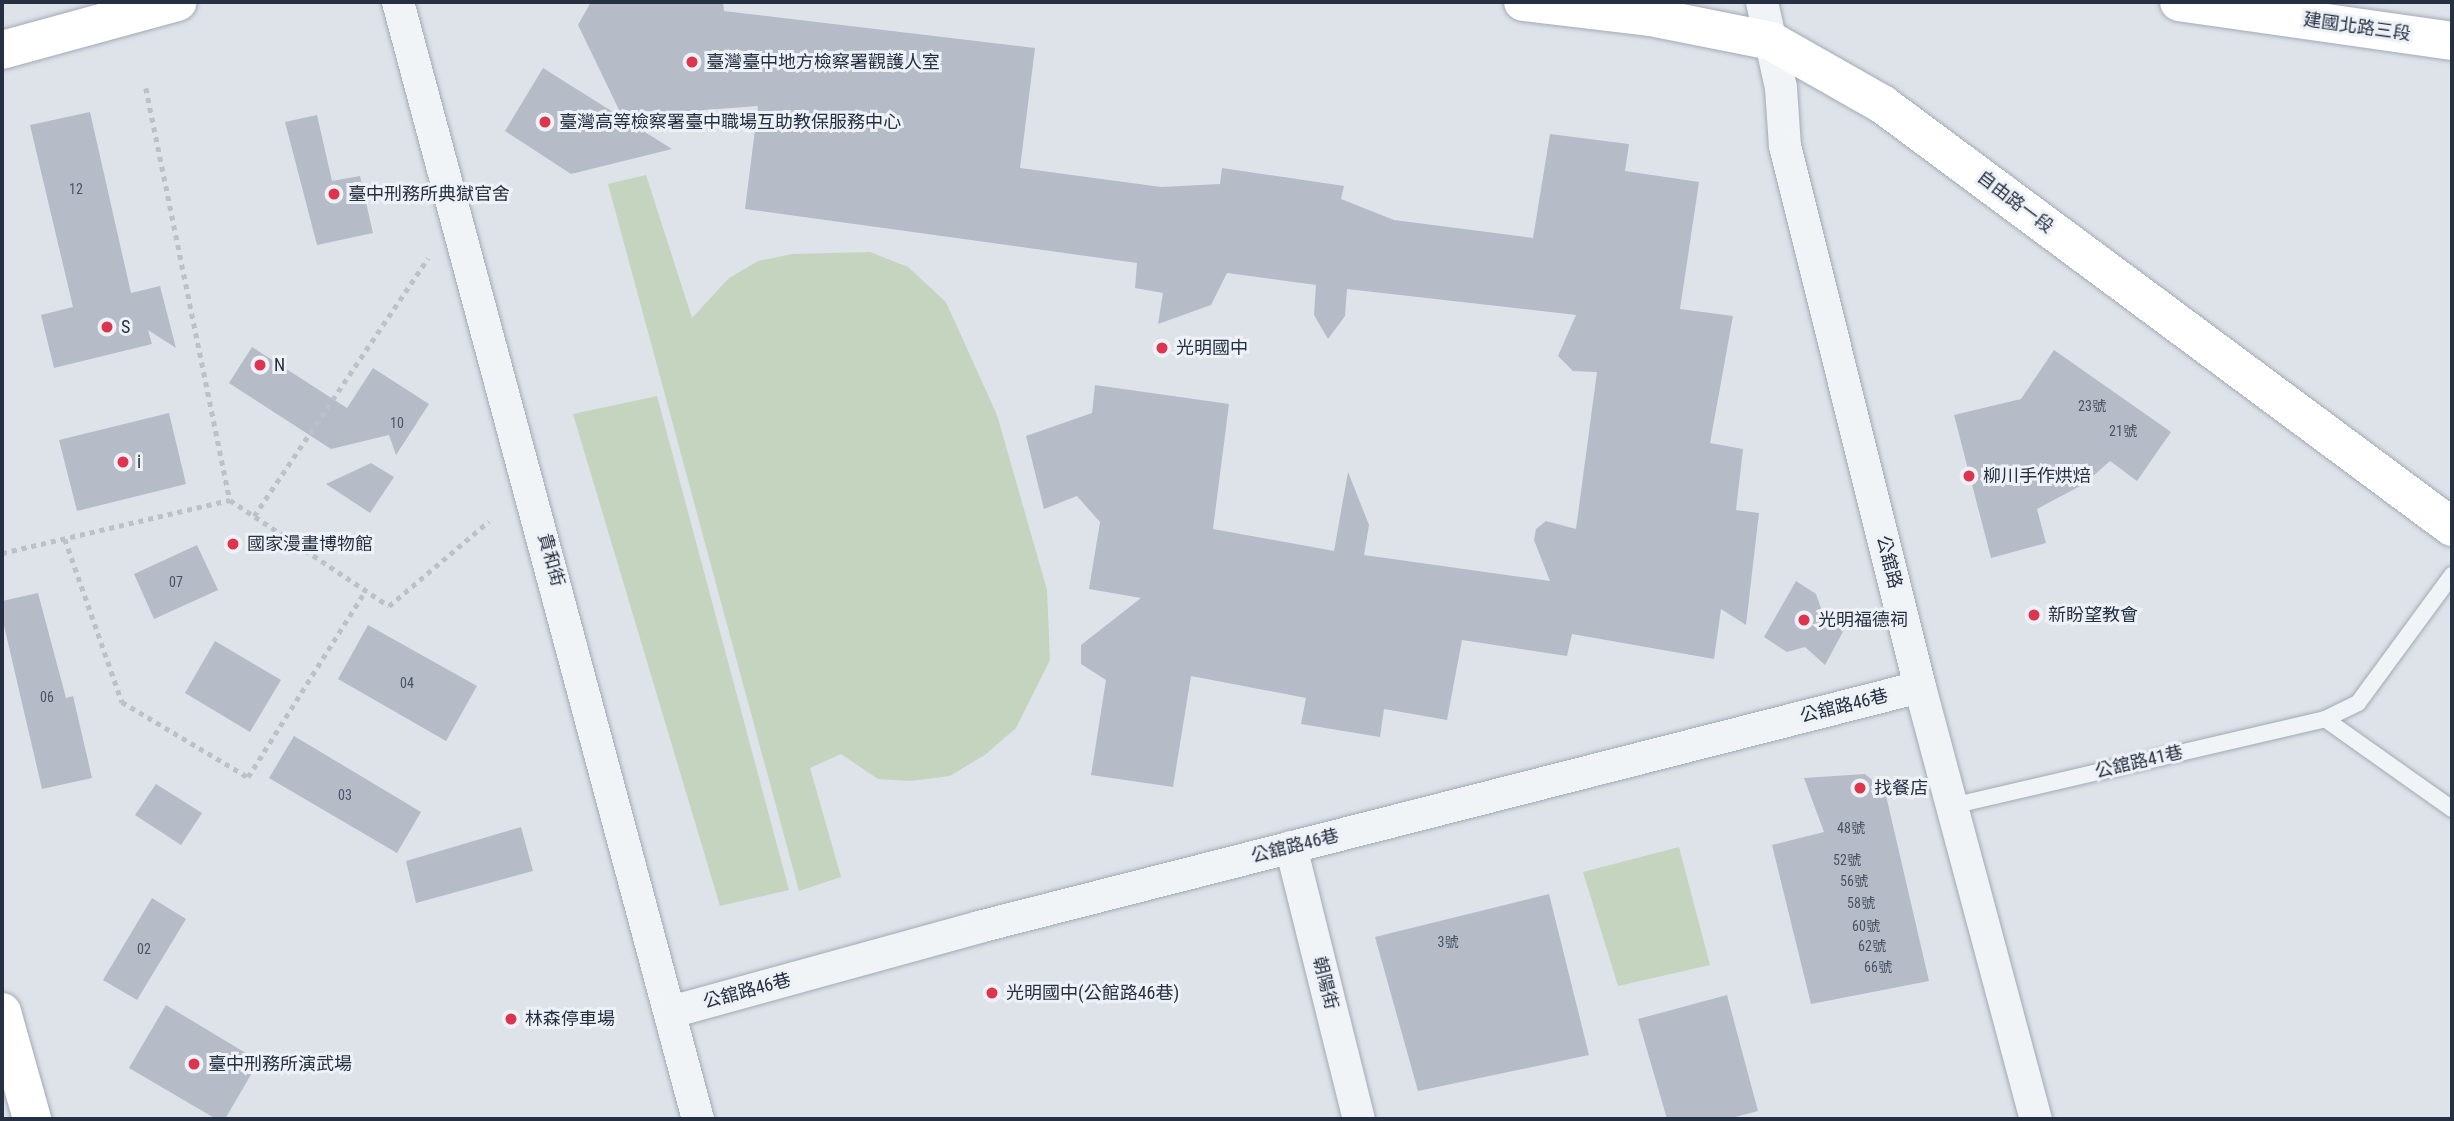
<!DOCTYPE html>
<html>
<head>
<meta charset="utf-8">
<style>
  body { margin:0 }
  #map { position:relative; width:2454px; height:1121px; overflow:hidden; background:#dee3ea; font-family:"Roboto Condensed","Noto Sans TC",sans-serif }
  div>[style] { position:absolute }
  .green>* { inset:0; background:#c4d4be }
  .building>* { inset:0; background:#b5bcc7 }
  .path>* { height:4.5px; margin-top:-2.25px; transform-origin:0; background:repeating-linear-gradient(90deg,#bcc1c8 0 5px,transparent 0 10px) }
  .roads { filter:drop-shadow(0 0 2px #a3aab4) drop-shadow(0 0 2px #a3aab4) }
  .lane>* { height:16px; margin:-8px; padding:0 8px; transform-origin:8px; border-radius:8px; background:#f1f4f7 }
  .street>* { height:32px; margin:-16px; padding:0 16px; transform-origin:16px; border-radius:16px; background:#f1f4f7 }
  .secondary>* { height:38px; margin:-19px; padding:0 19px; transform-origin:19px; border-radius:19px; background:#fff }
  .dots>* { width:19px; height:19px; translate:-50% -50%; box-sizing:border-box; border:4px solid #eef2f7; border-radius:50% }
  span { translate:-50% -50%; white-space:nowrap; text-align:center; line-height:1.15; -webkit-text-stroke:6px #eef2f7; paint-order:stroke }
  .number-label { font-size:14px; color:#495363 }
  .number-label span { -webkit-text-stroke-width:0 }
  .street-label { font-size:18px; color:#253042 }
  .poi-label { font-size:18px; color:#253042 }
  .left { translate:0 -50%; text-align:left }
  .frame { position:absolute; inset:0; border:4px solid #253042; pointer-events:none }
</style>
</head>
<body>
<div id="map">
  <div class="green">
    <div style="clip-path:polygon(646px 175px,692px 318px,729px 278px,758px 261px,792px 254px,870px 252px,908px 267px,946px 302px,997px 415px,1047px 590px,1050px 660px,1016px 728px,986px 754px,950px 776px,910px 781px,878px 779px,841px 754px,810px 768px,841px 877px,799px 891px,608px 184px)"></div>
    <div style="clip-path:polygon(657px 396px,789px 890px,720px 906px,573px 414px)"></div>
    <div style="clip-path:polygon(1679px 847px,1710px 965px,1618px 986px,1583px 872px)"></div>
  </div>
  <div class="building">
    <div style="clip-path:polygon(591px 2px,723px 2px,724px 11px,1035px 48px,1020px 168px,1161px 187px,1220px 184px,1222px 168px,1344px 186px,1341px 199px,1394px 220px,1533px 238px,1550px 134px,1629px 144px,1625px 171px,1699px 182px,1680px 309px,1733px 316px,1710px 443px,1743px 449px,1736px 510px,1759px 513px,1746px 625px,1721px 609px,1714px 659px,1572px 634px,1567px 656px,1462px 640px,1447px 720px,1384px 709px,1380px 737px,1301px 724px,1306px 698px,1191px 676px,1173px 787px,1091px 775px,1106px 680px,1081px 664px,1081px 645px,1141px 598px,1089px 589px,1100px 522px,1077px 496px,1044px 509px,1026px 436px,1092px 413px,1095px 385px,1229px 404px,1213px 529px,1334px 551px,1348px 472px,1369px 525px,1364px 555px,1550px 581px,1534px 540px,1536px 529px,1546px 521px,1576px 529px,1597px 372px,1573px 371px,1558px 356px,1576px 315px,1347px 289px,1345px 316px,1328px 339px,1314px 315px,1316px 285px,1227px 273px,1211px 305px,1158px 324px,1163px 293px,1135px 288px,1137px 263px,745px 209px,758px 106px,622px 116px,578px 25px)"></div>
    <div style="clip-path:polygon(543px 68px,672px 149px,571px 174px,505px 131px)"></div>
    <div style="clip-path:polygon(90px 112px,131px 293px,160px 286px,176px 348px,148px 330px,152px 344px,54px 368px,41px 315px,73px 307px,30px 125px)"></div>
    <div style="clip-path:polygon(317px 115px,332px 181px,360px 176px,373px 233px,317px 245px,285px 122px)"></div>
    <div style="clip-path:polygon(252px 347px,347px 408px,373px 368px,429px 404px,396px 455px,389px 435px,331px 449px,229px 383px)"></div>
    <div style="clip-path:polygon(2054px 350px,2171px 432px,2137px 481px,2110px 461px,2084px 484px,2037px 509px,2046px 543px,1991px 558px,1954px 415px,2021px 399px)"></div>
    <div style="clip-path:polygon(169px 413px,186px 484px,77px 511px,59px 440px)"></div>
    <div style="clip-path:polygon(371px 463px,394px 477px,370px 513px,326px 484px)"></div>
    <div style="clip-path:polygon(197px 545px,218px 590px,154px 619px,134px 574px)"></div>
    <div style="clip-path:polygon(1796px 581px,1816px 594px,1823px 614px,1846px 626px,1825px 665px,1805px 647px,1787px 652px,1764px 637px)"></div>
    <div style="clip-path:polygon(38px 593px,66px 698px,73px 696px,92px 778px,42px 789px,2px 617px,2px 601px)"></div>
    <div style="clip-path:polygon(368px 625px,477px 686px,446px 741px,338px 679px)"></div>
    <div style="clip-path:polygon(215px 641px,281px 680px,250px 732px,185px 693px)"></div>
    <div style="clip-path:polygon(294px 736px,421px 812px,397px 853px,269px 778px)"></div>
    <div style="clip-path:polygon(1865px 774px,1885px 791px,1929px 981px,1811px 1004px,1772px 845px,1824px 832px,1804px 778px)"></div>
    <div style="clip-path:polygon(156px 784px,202px 813px,181px 845px,135px 815px)"></div>
    <div style="clip-path:polygon(521px 827px,533px 871px,416px 903px,406px 861px)"></div>
    <div style="clip-path:polygon(1549px 894px,1589px 1055px,1418px 1091px,1375px 937px)"></div>
    <div style="clip-path:polygon(152px 898px,186px 919px,137px 1000px,103px 980px)"></div>
    <div style="clip-path:polygon(1727px 995px,1758px 1111px,1728px 1119px,1667px 1119px,1638px 1019px)"></div>
    <div style="clip-path:polygon(166px 1005px,259px 1061px,225px 1119px,216px 1119px,129px 1068px)"></div>
  </div>
  <div class="path">
    <div style="left:146px;top:88px;width:420px;rotate:78.5deg"></div>
    <div style="left:230px;top:500px;width:191px;rotate:33.7deg"></div>
    <div style="left:389px;top:606px;width:131px;rotate:-40.4deg"></div>
    <div style="left:254px;top:516px;width:311px;rotate:-56deg"></div>
    <div style="left:65px;top:539px;width:173px;rotate:70.7deg"></div>
    <div style="left:122px;top:702px;width:147px;rotate:30.8deg"></div>
    <div style="left:248px;top:777px;width:220px;rotate:-57.8deg"></div>
    <div style="left:2px;top:553px;width:234px;rotate:-13.1deg"></div>
  </div>
  <div class="roads">
    <div class="lane">
      <div style="left:2452px;top:575px;width:159px;rotate:126.3deg"></div>
      <div style="left:2358px;top:703px;width:37px;rotate:154deg"></div>
      <div style="left:2325px;top:719px;width:156px;rotate:35.3deg"></div>
      <div style="left:1952px;top:806px;width:383px;rotate:-13.1deg"></div>
    </div>
    <div class="street">
      <div style="left:398px;top:2px;width:1157px;rotate:74.97deg"></div>
      <div style="left:1762px;top:2px;width:88px;rotate:77.5deg"></div>
      <div style="left:1781px;top:88px;width:58px;rotate:86.1deg"></div>
      <div style="left:1785px;top:146px;width:558px;rotate:75.99deg"></div>
      <div style="left:1920px;top:687px;width:447px;rotate:75deg"></div>
      <div style="left:1291px;top:847px;width:280px;rotate:76deg"></div>
      <div style="left:671px;top:1012px;width:320px;rotate:-15.4deg"></div>
      <div style="left:979px;top:927px;width:971px;rotate:-14.31deg"></div>
    </div>
    <div class="secondary">
      <div style="left:1523px;top:2px;width:129px;rotate:6.7deg"></div>
      <div style="left:1651px;top:17px;width:122px;rotate:11.3deg"></div>
      <div style="left:1771px;top:41px;width:128px;rotate:29.6deg"></div>
      <div style="left:1882px;top:104px;width:710px;rotate:36.58deg"></div>
      <div style="left:2179px;top:2px;width:276px;rotate:8.1deg"></div>
      <div style="left:2px;top:50px;width:182px;rotate:-15.3deg"></div>
      <div style="left:2px;top:1012px;width:111px;rotate:74.3deg"></div>
    </div>
  </div>
  <div class="dots">
    <div style="left:692px;top:62px;background:#dd3550"></div>
    <div style="left:545px;top:122px;background:#dd3550"></div>
    <div style="left:334px;top:194px;background:#dd3550"></div>
    <div style="left:107px;top:327px;background:#dd3550"></div>
    <div style="left:1162px;top:348px;background:#dd3550"></div>
    <div style="left:260px;top:365px;background:#dd3550"></div>
    <div style="left:123px;top:462px;background:#dd3550"></div>
    <div style="left:1969px;top:476px;background:#dd3550"></div>
    <div style="left:233px;top:544px;background:#dd3550"></div>
    <div style="left:2034px;top:615px;background:#dd3550"></div>
    <div style="left:1804px;top:620px;background:#dd3550"></div>
    <div style="left:1860px;top:788px;background:#dd3550"></div>
    <div style="left:992px;top:993px;background:#dd3550"></div>
    <div style="left:511px;top:1019px;background:#dd3550"></div>
    <div style="left:194px;top:1064px;background:#dd3550"></div>
  </div>
  <div class="number-label">
    <span style="left:76px;top:189px">12</span>
    <span style="left:2092px;top:406px">23號</span>
    <span style="left:397px;top:423px">10</span>
    <span style="left:2123px;top:431px">21號</span>
    <span style="left:176px;top:582px">07</span>
    <span style="left:407px;top:683px">04</span>
    <span style="left:47px;top:697px">06</span>
    <span style="left:345px;top:795px">03</span>
    <span style="left:1851px;top:828px">48號</span>
    <span style="left:1847px;top:860px">52號</span>
    <span style="left:1854px;top:881px">56號</span>
    <span style="left:1861px;top:903px">58號</span>
    <span style="left:1866px;top:926px">60號</span>
    <span style="left:1448px;top:942px">3號</span>
    <span style="left:1872px;top:946px">62號</span>
    <span style="left:144px;top:949px">02</span>
    <span style="left:1878px;top:967px">66號</span>
  </div>
  <div class="street-label">
    <span style="left:2357px;top:27px;rotate:8deg">建國北路三段</span>
    <span style="left:2015px;top:202px;rotate:37deg">自由路一段</span>
    <span style="left:551px;top:560px;rotate:75deg">貴和街</span>
    <span style="left:1889px;top:562px;rotate:76deg">公舘路</span>
    <span style="left:1844px;top:706px;rotate:-14deg">公舘路46巷</span>
    <span style="left:2139px;top:762px;rotate:-13deg">公舘路41巷</span>
    <span style="left:1295px;top:846px;rotate:-14deg">公舘路46巷</span>
    <span style="left:1325px;top:983px;rotate:76deg">朝陽街</span>
    <span style="left:747px;top:991px;rotate:-15deg">公舘路46巷</span>
  </div>
  <div class="poi-label">
    <span class="left" style="left:706px;top:62px">臺灣臺中地方檢察署觀護人室</span>
    <span class="left" style="left:559px;top:122px">臺灣高等檢察署臺中職場互助教保服務中心</span>
    <span class="left" style="left:348px;top:194px">臺中刑務所典獄官舍</span>
    <span class="left" style="left:121px;top:327px">S</span>
    <span class="left" style="left:1176px;top:348px">光明國中</span>
    <span class="left" style="left:274px;top:365px">N</span>
    <span class="left" style="left:137px;top:462px">i</span>
    <span class="left" style="left:1983px;top:476px">柳川手作烘焙</span>
    <span class="left" style="left:247px;top:544px">國家漫畫博物館</span>
    <span class="left" style="left:2048px;top:615px">新盼望教會</span>
    <span class="left" style="left:1818px;top:620px">光明福德祠</span>
    <span class="left" style="left:1874px;top:788px">找餐店</span>
    <span class="left" style="left:1006px;top:993px">光明國中(公館路46巷)</span>
    <span class="left" style="left:525px;top:1019px">林森停車場</span>
    <span class="left" style="left:208px;top:1064px">臺中刑務所演武場</span>
  </div>
  <div class="frame"></div>
</div>
</body>
</html>
